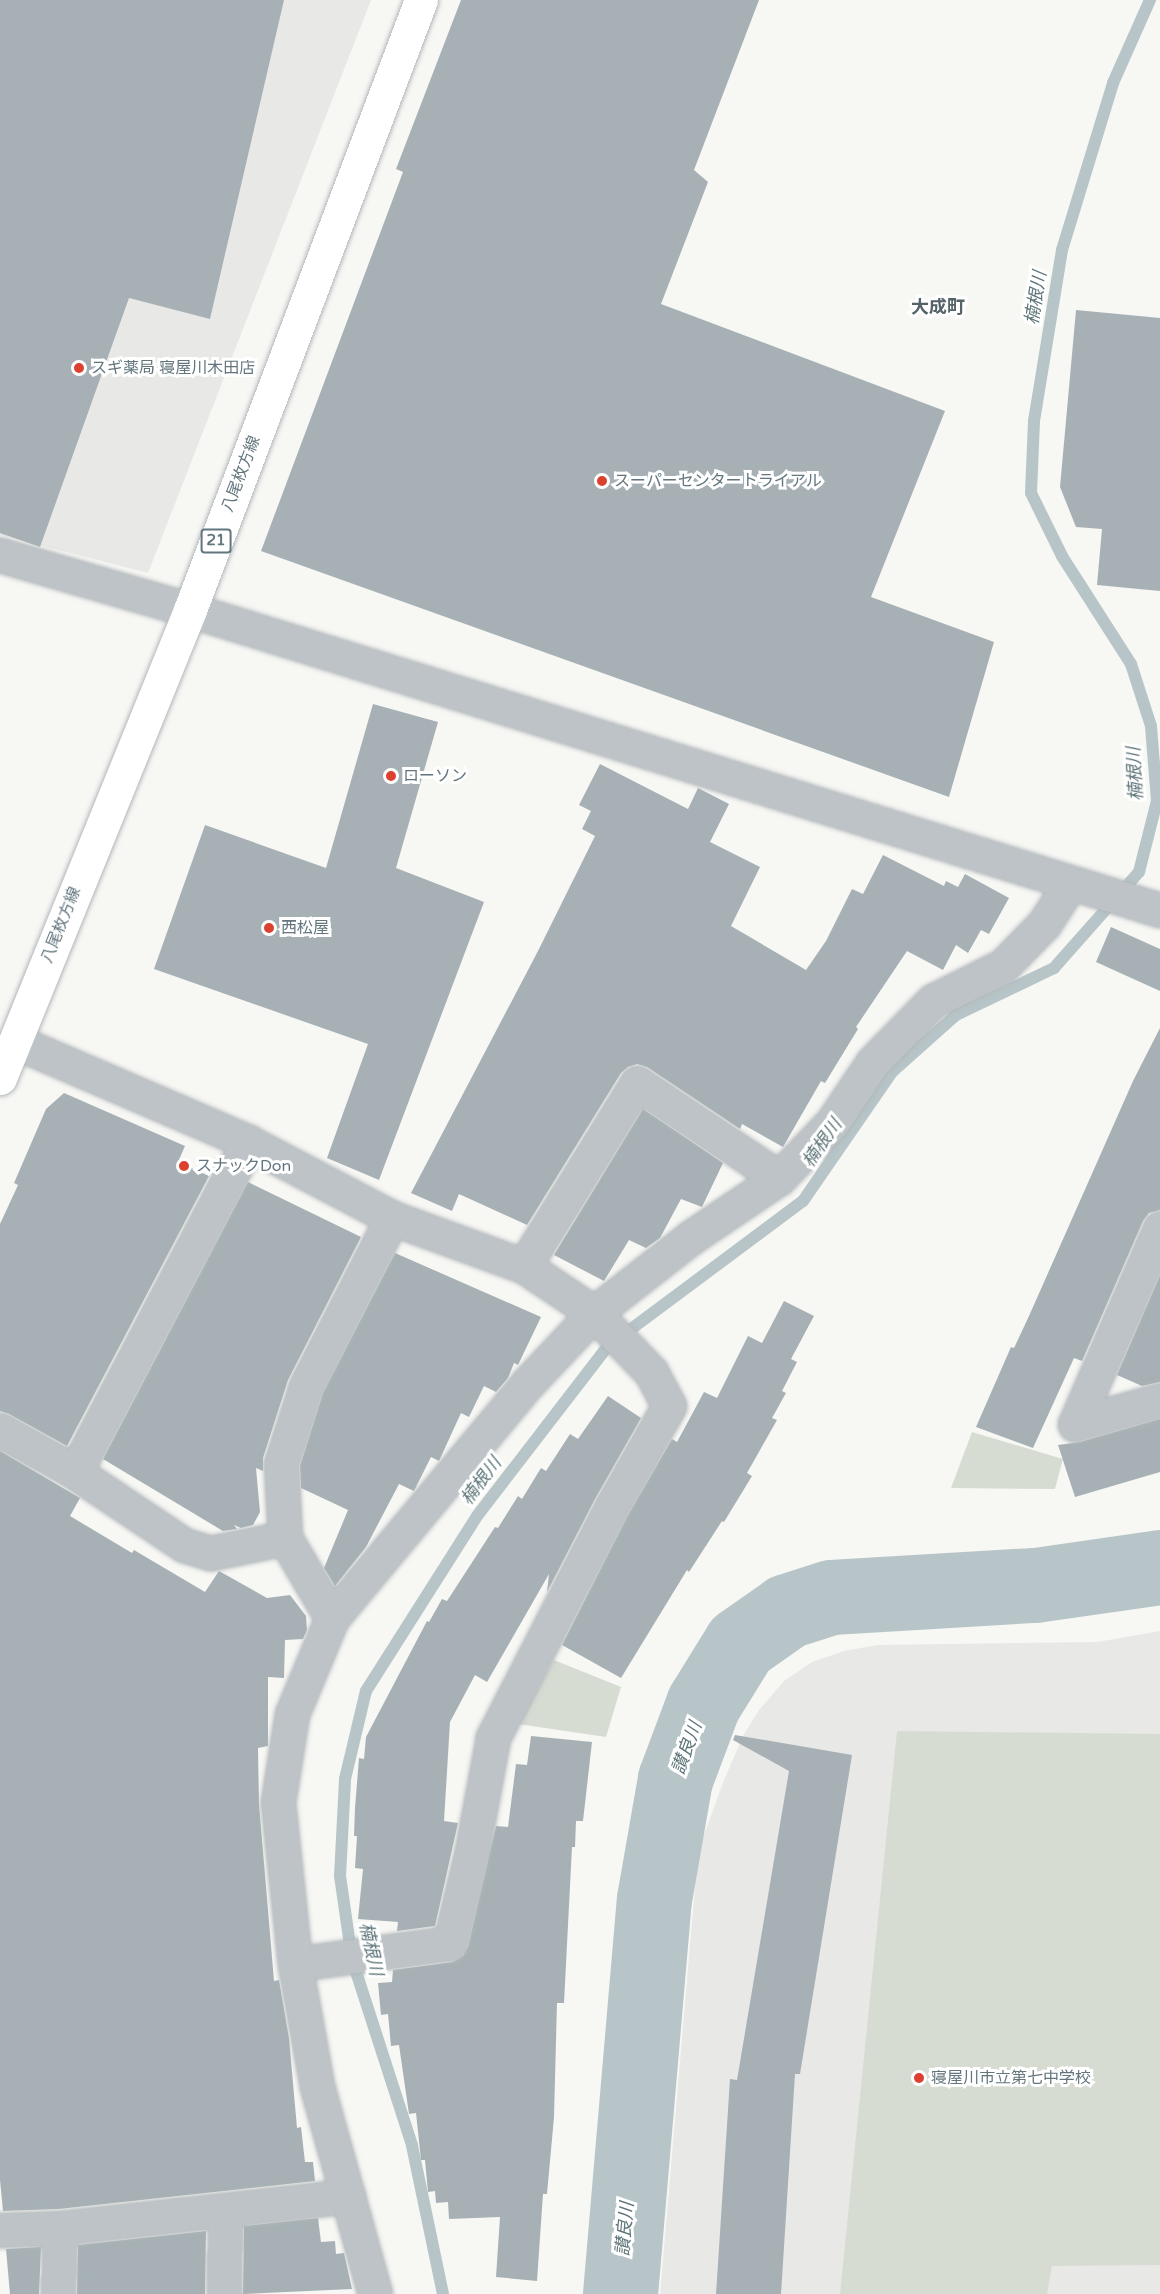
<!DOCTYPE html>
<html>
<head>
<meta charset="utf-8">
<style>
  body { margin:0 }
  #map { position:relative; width:1160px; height:2294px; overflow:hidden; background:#f7f7f4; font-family:"Varela Round","Noto Sans JP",sans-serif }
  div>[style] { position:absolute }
  .built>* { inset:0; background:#e8e8e7 }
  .green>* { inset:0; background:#d7dcd3 }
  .stream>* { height:12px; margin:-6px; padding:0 6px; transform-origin:6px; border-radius:6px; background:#b7c5c8 }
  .river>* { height:75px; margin:-37.5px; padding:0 37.5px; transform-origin:37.5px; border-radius:37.5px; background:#b7c5c8 }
  .building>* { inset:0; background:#a7b1b5 }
  .roads { filter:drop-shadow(0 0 2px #b1b7ba) drop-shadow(0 0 2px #b1b7ba) }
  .minor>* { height:33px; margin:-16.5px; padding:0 16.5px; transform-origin:16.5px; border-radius:16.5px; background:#bdc3c6 }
  .primary>* { height:33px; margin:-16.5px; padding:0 16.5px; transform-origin:16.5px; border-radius:16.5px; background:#fff }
  .dots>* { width:16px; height:16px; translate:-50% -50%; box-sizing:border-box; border:3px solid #fff; border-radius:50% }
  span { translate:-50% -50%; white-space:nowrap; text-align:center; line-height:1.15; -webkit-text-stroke:6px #fff; paint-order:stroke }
  .shield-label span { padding:2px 4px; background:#fff; border:2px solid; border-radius:4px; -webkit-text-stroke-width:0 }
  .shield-label { font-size:15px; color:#63767e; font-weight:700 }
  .poi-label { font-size:16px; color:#63767e }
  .left { translate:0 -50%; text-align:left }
  .street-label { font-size:16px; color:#63767e }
  .water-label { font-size:18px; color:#5e7579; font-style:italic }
  .neighbourhood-label { font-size:18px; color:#556369; font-weight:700 }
</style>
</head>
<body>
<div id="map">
  <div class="built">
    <div style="clip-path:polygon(0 0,371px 0,148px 573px,0 535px)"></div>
    <div style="clip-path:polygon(1160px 1631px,1160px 2294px,660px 2294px,697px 1863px,701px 1843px,724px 1780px,743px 1736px,759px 1710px,784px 1681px,812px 1662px,844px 1651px,877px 1645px,1097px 1642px)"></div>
  </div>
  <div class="green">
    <div style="clip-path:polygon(972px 1432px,1063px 1459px,1055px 1489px,951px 1488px)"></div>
    <div style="clip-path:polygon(554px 1660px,621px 1687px,606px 1737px,518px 1724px)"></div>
    <div style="clip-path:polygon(897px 1731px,1160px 1734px,1160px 2265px,1052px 2266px,1047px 2294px,840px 2294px)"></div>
  </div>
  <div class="stream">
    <div style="left:443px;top:2294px;width:152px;rotate:-101.8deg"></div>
    <div style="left:412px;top:2145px;width:195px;rotate:-107.9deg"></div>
    <div style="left:352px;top:1959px;width:84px;rotate:-98.2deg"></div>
    <div style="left:340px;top:1876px;width:97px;rotate:-87deg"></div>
    <div style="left:345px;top:1779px;width:90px;rotate:-76.6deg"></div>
    <div style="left:366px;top:1691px;width:207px;rotate:-57.6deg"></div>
    <div style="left:477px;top:1516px;width:213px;rotate:-52.4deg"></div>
    <div style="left:607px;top:1347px;width:244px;rotate:-36.7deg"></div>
    <div style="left:803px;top:1201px;width:157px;rotate:-55.4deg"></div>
    <div style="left:892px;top:1072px;width:86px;rotate:-41.7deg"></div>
    <div style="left:956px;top:1015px;width:109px;rotate:-25.6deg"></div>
    <div style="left:1054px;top:968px;width:128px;rotate:-48.5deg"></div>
    <div style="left:1139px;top:872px;width:73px;rotate:-75.8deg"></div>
    <div style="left:1157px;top:801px;width:75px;rotate:-94.6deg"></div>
    <div style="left:1151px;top:726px;width:65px;rotate:-107.9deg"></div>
    <div style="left:1131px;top:664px;width:128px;rotate:-122.6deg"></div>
    <div style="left:1062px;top:556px;width:70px;rotate:-116.2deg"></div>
    <div style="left:1031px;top:493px;width:72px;rotate:-87.6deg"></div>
    <div style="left:1034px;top:421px;width:173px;rotate:-80.7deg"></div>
    <div style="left:1062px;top:250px;width:175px;rotate:-73deg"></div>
    <div style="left:1113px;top:83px;width:91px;rotate:-66deg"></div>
  </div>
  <div class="river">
    <div style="left:620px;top:2294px;width:396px;rotate:-85.1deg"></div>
    <div style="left:654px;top:1899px;width:122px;rotate:-80.1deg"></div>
    <div style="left:675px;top:1779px;width:80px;rotate:-69.5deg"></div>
    <div style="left:703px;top:1704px;width:70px;rotate:-58.3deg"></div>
    <div style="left:740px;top:1644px;width:57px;rotate:-35.1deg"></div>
    <div style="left:787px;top:1611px;width:46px;rotate:-17.7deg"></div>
    <div style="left:831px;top:1597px;width:204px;rotate:-3.4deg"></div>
    <div style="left:1035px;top:1585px;width:126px;rotate:-8.2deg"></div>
  </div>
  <div class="building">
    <div style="clip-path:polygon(0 0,284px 0,210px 319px,129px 298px,40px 547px,0 533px)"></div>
    <div style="clip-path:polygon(461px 0,759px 0,694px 170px,708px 182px,661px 304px,945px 411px,871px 597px,994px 642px,949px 797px,261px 551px,403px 172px,396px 169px)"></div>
    <div style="clip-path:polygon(1076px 310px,1160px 318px,1160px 591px,1097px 585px,1102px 529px,1076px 527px,1060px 487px)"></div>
    <div style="clip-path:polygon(373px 704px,438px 722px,396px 868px,484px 902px,379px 1180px,327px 1158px,368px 1044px,154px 969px,205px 825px,326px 868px)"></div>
    <div style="clip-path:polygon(600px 764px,688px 809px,698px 788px,729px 804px,710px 842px,760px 867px,731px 926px,806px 970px,826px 941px,852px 889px,863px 894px,883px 855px,944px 886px,946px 881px,958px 887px,965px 874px,1009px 898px,989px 934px,981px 930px,968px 953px,956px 945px,943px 970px,907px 951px,856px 1027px,858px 1029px,825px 1083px,821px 1081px,783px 1147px,742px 1124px,740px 1129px,647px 1067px,637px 1064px,628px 1067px,621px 1073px,527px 1225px,459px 1194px,452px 1211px,411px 1193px,538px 951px,595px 836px,582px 829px,591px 811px,579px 805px)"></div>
    <div style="clip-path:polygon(1111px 927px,1160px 949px,1160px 991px,1096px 962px)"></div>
    <div style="clip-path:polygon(1160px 1028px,1160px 1210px,1149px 1213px,1143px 1221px,1082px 1361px,1074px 1358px,1033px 1448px,976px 1427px,1011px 1347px,1014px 1348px,1029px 1316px,1133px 1081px)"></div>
    <div style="clip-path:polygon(64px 1093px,185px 1146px,178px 1162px,209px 1176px,67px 1446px,9px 1414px,0 1411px,0 1224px,18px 1185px,14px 1183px,46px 1109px)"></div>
    <div style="clip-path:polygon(643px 1109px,723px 1163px,702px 1207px,681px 1199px,660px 1238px,646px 1248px,629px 1240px,604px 1281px,554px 1255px)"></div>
    <div style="clip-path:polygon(248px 1182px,361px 1237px,288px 1380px,263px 1458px,263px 1471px,256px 1468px,260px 1512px,253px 1525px,241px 1528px,234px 1525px,237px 1529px,223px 1531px,103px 1459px)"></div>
    <div style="clip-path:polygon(395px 1253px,541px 1317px,518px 1365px,514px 1363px,508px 1378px,496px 1392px,484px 1386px,469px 1417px,461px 1413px,439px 1461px,431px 1457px,414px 1491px,399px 1484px,366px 1547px,335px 1586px,324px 1568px,348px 1510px,301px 1488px,300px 1466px,323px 1393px)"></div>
    <div style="clip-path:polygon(1160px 1275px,1160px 1382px,1142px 1386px,1117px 1375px)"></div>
    <div style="clip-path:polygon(784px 1301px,814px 1316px,791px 1359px,797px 1362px,782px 1391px,786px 1393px,772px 1418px,777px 1420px,747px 1473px,752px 1476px,724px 1522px,722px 1521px,689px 1572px,687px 1570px,621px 1678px,562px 1645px,627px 1517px,672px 1439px,677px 1442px,704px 1392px,717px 1398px,748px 1336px,762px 1343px)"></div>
    <div style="clip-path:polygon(608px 1396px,641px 1418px,595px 1499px,547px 1592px,549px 1574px,487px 1682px,475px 1675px,450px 1722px,444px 1821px,458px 1823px,435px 1926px,397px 1931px,398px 1922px,358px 1919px,363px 1869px,355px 1868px,357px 1836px,354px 1836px,355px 1808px,359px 1758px,364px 1759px,366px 1737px,427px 1621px,429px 1622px,442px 1599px,447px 1601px,495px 1527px,498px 1528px,518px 1496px,522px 1499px,541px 1468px,546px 1471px,570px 1434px,578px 1439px)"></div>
    <div style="clip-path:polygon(1160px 1419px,1160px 1472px,1075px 1497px,1058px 1445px,1080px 1442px)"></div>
    <div style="clip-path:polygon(0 1451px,80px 1498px,70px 1516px,132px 1553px,134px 1550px,205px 1592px,219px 1571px,267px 1598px,290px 1595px,306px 1616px,307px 1630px,303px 1639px,285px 1640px,284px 1678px,268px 1677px,268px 1746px,258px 1748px,259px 1804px,274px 1981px,279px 1980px,289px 2038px,297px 2128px,301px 2127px,305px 2162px,313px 2162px,315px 2181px,59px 2209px,3px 2211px,0 2180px)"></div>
    <div style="clip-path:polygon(735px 1735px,852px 1755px,800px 2074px,795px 2074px,781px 2294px,716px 2294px,730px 2079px,737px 2080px,789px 1771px,733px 1740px)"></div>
    <div style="clip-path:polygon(531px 1736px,592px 1742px,583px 1821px,576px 1821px,575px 1847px,572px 1847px,564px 2003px,557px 2003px,554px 2117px,547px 2194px,543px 2194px,537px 2281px,496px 2277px,500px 2217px,449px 2219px,448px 2202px,436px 2203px,435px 2191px,428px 2192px,425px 2160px,421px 2160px,416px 2113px,409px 2114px,399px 2045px,391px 2046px,388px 2014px,381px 2015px,378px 1983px,392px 1982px,393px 1970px,453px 1962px,463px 1956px,468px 1947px,496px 1826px,508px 1827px,516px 1764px,527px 1765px)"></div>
    <div style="clip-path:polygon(318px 2218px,321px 2242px,335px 2241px,336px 2254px,344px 2253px,352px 2289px,243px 2294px,244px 2226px)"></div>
    <div style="clip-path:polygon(206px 2231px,205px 2294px,77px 2294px,78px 2245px)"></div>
    <div style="clip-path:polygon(41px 2247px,39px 2294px,10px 2294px,6px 2249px)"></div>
  </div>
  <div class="roads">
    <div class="minor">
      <div style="left:0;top:555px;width:198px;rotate:16.1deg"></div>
      <div style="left:190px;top:610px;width:1015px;rotate:17.19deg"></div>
      <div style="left:14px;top:1041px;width:255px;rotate:23.3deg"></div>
      <div style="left:248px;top:1142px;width:163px;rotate:27.8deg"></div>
      <div style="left:392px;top:1218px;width:140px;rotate:20deg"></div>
      <div style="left:524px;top:1266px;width:84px;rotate:33.9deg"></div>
      <div style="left:594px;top:1313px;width:82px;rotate:46deg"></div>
      <div style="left:651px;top:1372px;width:38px;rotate:62deg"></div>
      <div style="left:669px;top:1406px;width:117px;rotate:119.6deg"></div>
      <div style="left:611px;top:1508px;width:259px;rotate:117.2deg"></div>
      <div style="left:493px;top:1738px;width:115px;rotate:100.5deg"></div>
      <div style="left:472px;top:1851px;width:95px;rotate:103.4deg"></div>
      <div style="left:450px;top:1943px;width:156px;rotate:172.3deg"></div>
      <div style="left:1160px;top:1228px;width:214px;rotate:113.4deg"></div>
      <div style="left:1075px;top:1424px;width:88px;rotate:-15.8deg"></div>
      <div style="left:524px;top:1266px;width:215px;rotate:-58.3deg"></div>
      <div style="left:637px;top:1083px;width:171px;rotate:33.8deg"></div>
      <div style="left:0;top:1430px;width:86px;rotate:29.2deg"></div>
      <div style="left:75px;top:1472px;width:131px;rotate:33.8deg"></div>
      <div style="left:184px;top:1545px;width:28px;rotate:17deg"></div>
      <div style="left:211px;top:1553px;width:76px;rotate:-11.5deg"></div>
      <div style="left:285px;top:1538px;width:93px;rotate:59.6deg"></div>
      <div style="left:75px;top:1472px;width:373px;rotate:-62.3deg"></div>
      <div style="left:285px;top:1538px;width:74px;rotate:-93.1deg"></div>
      <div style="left:281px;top:1464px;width:82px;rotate:-72.2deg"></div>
      <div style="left:306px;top:1386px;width:189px;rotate:-62.9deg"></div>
      <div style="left:0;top:2230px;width:60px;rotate:-1.9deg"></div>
      <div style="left:60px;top:2228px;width:290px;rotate:-6.3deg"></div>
      <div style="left:58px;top:2294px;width:66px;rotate:-88.3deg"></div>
      <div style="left:224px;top:2294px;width:84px;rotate:-89.3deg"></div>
      <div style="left:375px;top:2294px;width:216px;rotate:-105.6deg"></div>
      <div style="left:317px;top:2086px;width:124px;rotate:-100.2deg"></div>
      <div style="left:295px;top:1964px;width:163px;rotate:-96deg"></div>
      <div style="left:278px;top:1802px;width:89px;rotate:-81deg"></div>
      <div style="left:292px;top:1714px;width:104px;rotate:-67.4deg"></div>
      <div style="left:332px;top:1618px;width:306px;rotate:-50.2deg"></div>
      <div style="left:528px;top:1383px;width:96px;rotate:-46.7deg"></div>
      <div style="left:594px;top:1313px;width:122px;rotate:-38deg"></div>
      <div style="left:690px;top:1238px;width:107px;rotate:-34deg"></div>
      <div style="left:779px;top:1178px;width:76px;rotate:-46.1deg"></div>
      <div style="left:832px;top:1123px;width:73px;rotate:-56.1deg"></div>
      <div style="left:873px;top:1062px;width:86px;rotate:-45.5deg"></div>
      <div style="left:933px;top:1001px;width:78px;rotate:-26.6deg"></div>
      <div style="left:1003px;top:966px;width:59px;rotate:-45.7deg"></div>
      <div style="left:1044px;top:924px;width:48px;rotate:-57deg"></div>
    </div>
    <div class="primary">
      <div style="left:0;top:1078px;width:505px;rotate:-67.9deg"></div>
      <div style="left:190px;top:610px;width:652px;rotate:-69.26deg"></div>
    </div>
  </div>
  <div class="dots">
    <div style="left:79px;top:368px;background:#dc412f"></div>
    <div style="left:602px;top:481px;background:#dc412f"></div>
    <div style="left:391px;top:776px;background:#dc412f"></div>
    <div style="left:269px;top:928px;background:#dc412f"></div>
    <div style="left:184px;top:1166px;background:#dc412f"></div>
    <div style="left:919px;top:2078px;background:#dc412f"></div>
  </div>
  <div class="shield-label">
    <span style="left:216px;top:541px">21</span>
  </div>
  <div class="poi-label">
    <span class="left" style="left:91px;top:368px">スギ薬局 寝屋川木田店</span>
    <span class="left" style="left:614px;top:481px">スーパーセンタートライアル</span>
    <span class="left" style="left:403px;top:776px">ローソン</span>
    <span class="left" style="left:281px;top:928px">西松屋</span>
    <span class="left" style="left:196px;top:1166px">スナックDon</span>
    <span class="left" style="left:931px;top:2078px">寝屋川市立第七中学校</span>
  </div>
  <div class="street-label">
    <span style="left:241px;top:474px;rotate:-69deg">八尾枚方線</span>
    <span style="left:61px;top:925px;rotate:-68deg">八尾枚方線</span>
  </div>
  <div class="water-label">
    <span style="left:1036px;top:298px;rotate:-81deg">楠根川</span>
    <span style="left:1135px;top:774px;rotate:-93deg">楠根川</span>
    <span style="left:822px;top:1143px;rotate:-55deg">楠根川</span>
    <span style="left:481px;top:1481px;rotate:-53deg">楠根川</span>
    <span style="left:687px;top:1748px;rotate:-70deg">讃良川</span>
    <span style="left:371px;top:1949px;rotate:78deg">楠根川</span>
    <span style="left:625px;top:2229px;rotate:-85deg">讃良川</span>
  </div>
  <div class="neighbourhood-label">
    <span style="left:938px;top:307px">大成町</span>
  </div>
</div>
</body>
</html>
